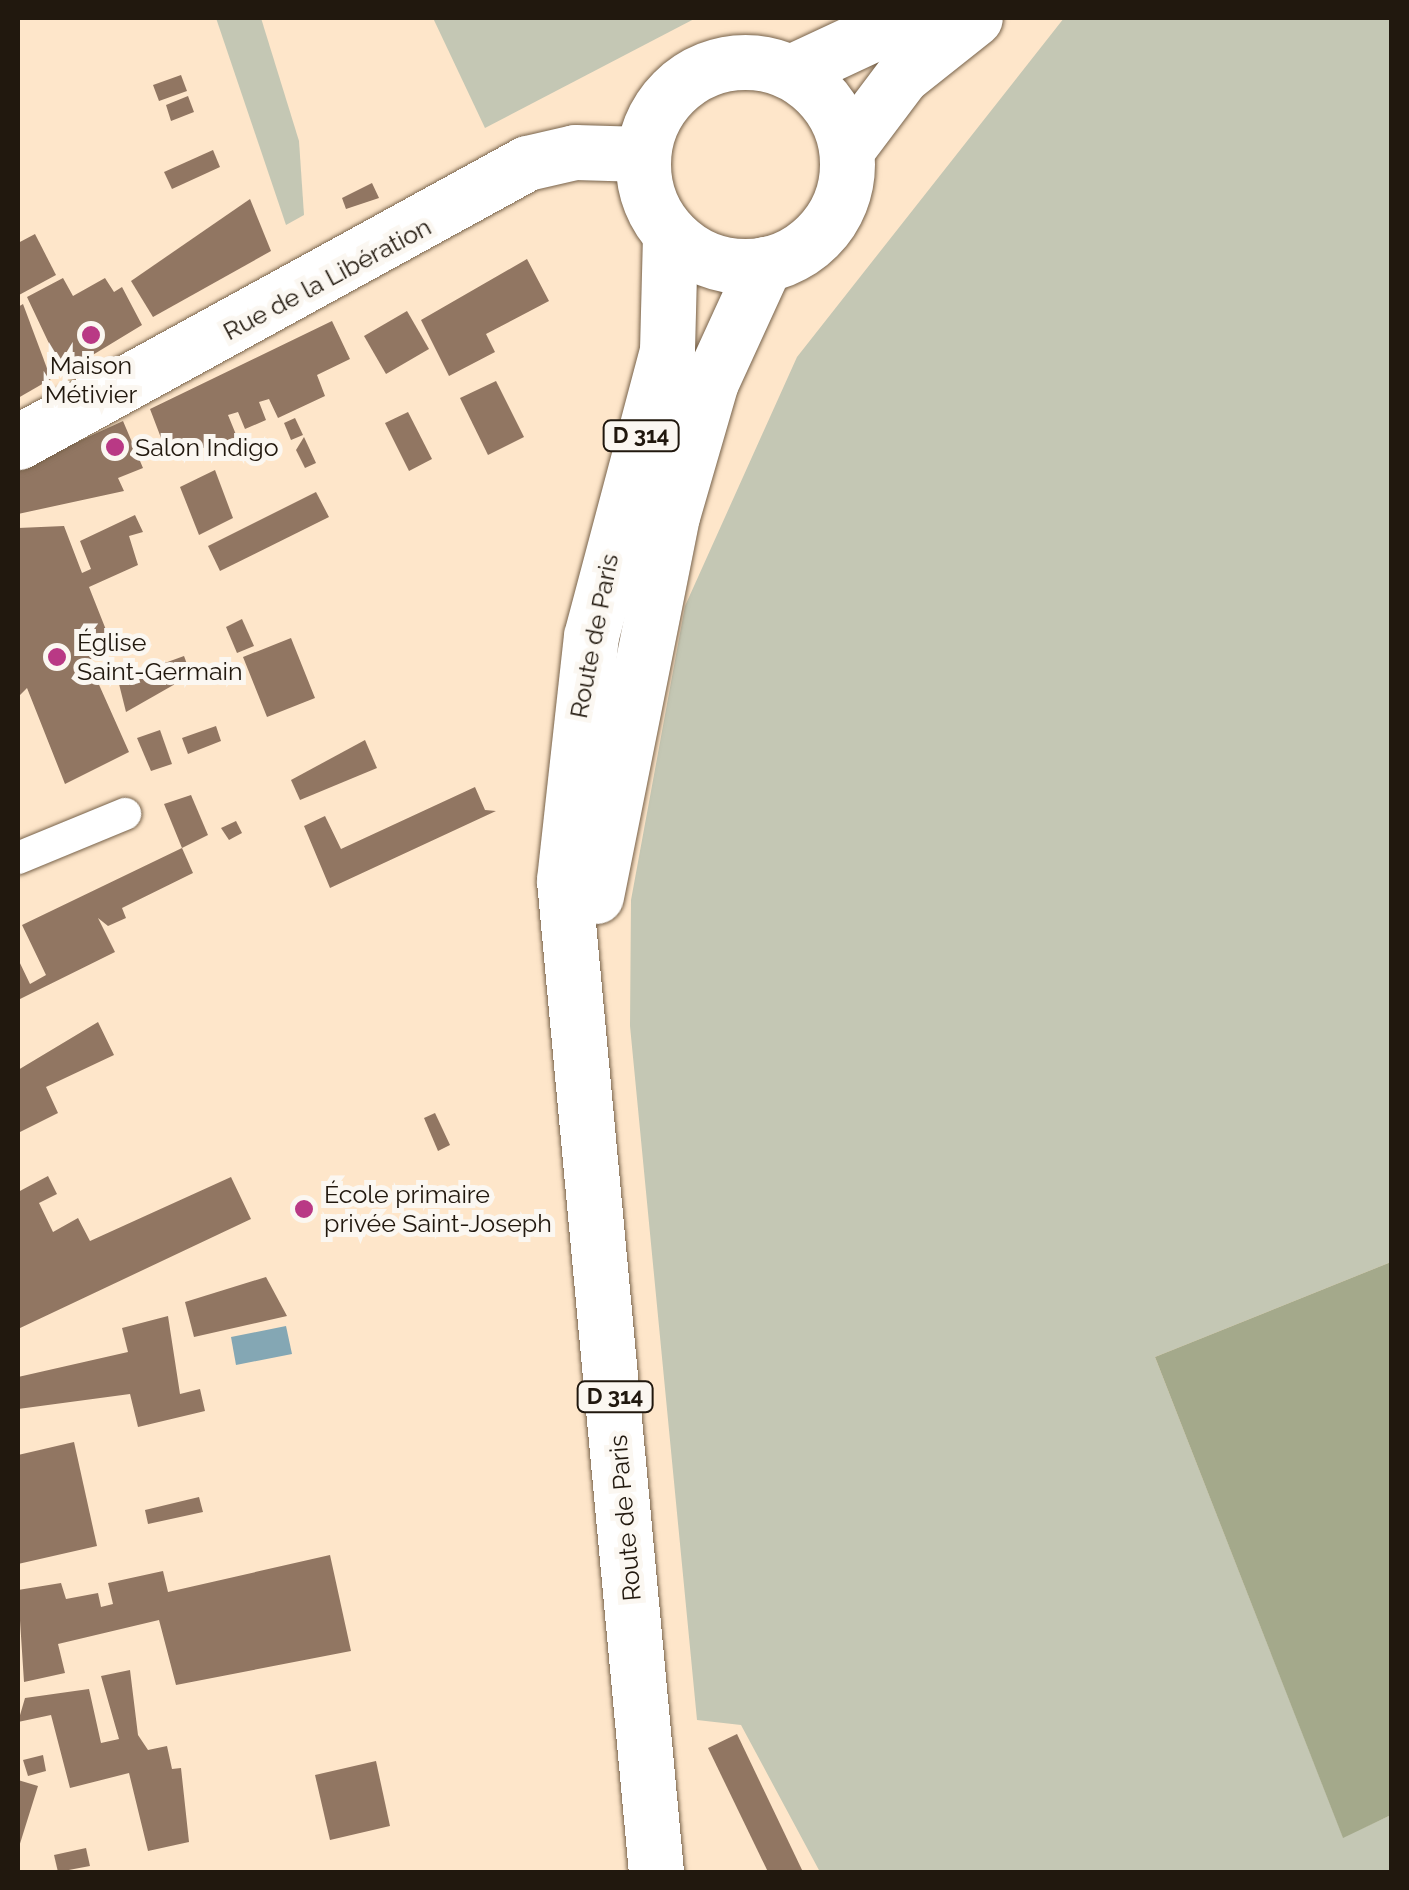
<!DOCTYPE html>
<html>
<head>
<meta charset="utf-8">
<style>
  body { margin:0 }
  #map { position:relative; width:1409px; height:1890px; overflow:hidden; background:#fee6ca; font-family:Raleway,sans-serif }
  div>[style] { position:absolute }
  .green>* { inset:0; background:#c4c7b4 }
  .forest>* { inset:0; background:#a4a98b }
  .water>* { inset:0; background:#84a7b4 }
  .building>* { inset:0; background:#917662 }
  .roads { filter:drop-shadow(0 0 2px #77624a) drop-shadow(0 0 2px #77624a) }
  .pedestrian>* { height:32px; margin:-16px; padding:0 16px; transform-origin:16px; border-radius:16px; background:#fff }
  .tertiary>* { height:55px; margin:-27.5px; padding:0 27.5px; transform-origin:27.5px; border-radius:27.5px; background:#fff }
  .primary>* { height:55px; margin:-27.5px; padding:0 27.5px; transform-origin:27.5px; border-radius:27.5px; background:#fff }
  .primary>.ring { margin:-27.5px; padding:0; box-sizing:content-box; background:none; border:55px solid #fff; border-radius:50% }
  .dots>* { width:28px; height:28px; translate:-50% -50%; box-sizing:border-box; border:5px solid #fbf7f1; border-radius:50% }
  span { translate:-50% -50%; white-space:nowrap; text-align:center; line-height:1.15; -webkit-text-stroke:10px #fbf7f1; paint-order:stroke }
  .shield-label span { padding:2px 8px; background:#fbf7f1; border:2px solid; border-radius:8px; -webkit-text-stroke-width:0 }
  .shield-label { font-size:22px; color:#21180e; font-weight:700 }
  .street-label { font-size:25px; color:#21180e }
  .poi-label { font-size:25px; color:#21180e }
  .left { translate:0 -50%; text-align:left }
  .frame { position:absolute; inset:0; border:20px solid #21180e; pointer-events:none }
</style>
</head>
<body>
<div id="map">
  <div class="green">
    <div style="clip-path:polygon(216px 18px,261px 18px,299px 141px,304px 215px,286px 225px)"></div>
    <div style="clip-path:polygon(433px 18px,696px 18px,485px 128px)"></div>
    <div style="clip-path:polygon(1064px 18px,1391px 18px,1391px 1262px,1155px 1357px,1343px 1837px,1391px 1815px,1391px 1872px,820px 1872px,741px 1725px,697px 1720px,630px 1026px,631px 900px,685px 606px,797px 357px)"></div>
  </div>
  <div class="forest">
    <div style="clip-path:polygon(1391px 1262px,1391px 1815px,1343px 1838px,1155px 1357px)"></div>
  </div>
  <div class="water">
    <div style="clip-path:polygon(286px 1326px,292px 1354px,236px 1365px,231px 1337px)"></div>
  </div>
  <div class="building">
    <div style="clip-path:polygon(181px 75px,187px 91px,159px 101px,153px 85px)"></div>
    <div style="clip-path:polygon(188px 96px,194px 112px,171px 121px,166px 105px)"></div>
    <div style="clip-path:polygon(213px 150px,220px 167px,172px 189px,164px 172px)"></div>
    <div style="clip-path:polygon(372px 183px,379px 198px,346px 209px,342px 198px)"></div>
    <div style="clip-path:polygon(250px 199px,271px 251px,153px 317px,131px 281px)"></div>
    <div style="clip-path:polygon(35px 234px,56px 275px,19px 295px,18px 243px)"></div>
    <div style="clip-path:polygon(527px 259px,549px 301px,486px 334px,495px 352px,449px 376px,421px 320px)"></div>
    <div style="clip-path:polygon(63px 278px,73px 296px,105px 278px,114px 292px,122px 287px,142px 325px,63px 373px,27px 297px)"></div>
    <div style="clip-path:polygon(23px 304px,51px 379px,18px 398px,18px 307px)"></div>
    <div style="clip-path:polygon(407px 311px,429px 349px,386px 374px,364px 336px)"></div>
    <div style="clip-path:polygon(332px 321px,350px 359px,317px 375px,325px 396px,278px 418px,269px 399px,259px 402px,266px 420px,245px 429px,238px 412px,228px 415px,237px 437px,169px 459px,150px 409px)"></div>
    <div style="clip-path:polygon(496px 381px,524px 437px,488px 455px,460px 398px)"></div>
    <div style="clip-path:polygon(408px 412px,432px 459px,409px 471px,385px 423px)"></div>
    <div style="clip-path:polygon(295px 418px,303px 435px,291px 440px,284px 423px)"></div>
    <div style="clip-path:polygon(123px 421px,143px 468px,118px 478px,124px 491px,18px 514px,18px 469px)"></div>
    <div style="clip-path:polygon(304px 437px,316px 463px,305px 468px,296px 450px)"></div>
    <div style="clip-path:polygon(215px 470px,233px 518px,199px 535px,180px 487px)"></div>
    <div style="clip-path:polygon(316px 492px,329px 517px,220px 571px,208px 546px)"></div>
    <div style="clip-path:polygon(135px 515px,143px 532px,129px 536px,138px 565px,89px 587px,114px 650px,88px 660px,129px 752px,65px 784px,27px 688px,18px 697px,18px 528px,64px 526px,82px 573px,91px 569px,80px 541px)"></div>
    <div style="clip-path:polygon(242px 619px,254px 646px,237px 653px,226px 627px)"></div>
    <div style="clip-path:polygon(291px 638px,315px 698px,267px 717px,243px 657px)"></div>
    <div style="clip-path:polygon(184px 656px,191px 675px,126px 712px,118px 680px)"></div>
    <div style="clip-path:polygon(216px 726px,221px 741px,188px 754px,182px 738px)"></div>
    <div style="clip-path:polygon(160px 730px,172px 764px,151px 771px,137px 738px)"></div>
    <div style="clip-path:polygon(365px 740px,377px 768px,300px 800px,291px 780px)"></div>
    <div style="clip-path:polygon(475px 787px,485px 810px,496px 811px,330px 888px,304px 826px,325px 816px,341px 849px)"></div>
    <div style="clip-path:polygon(191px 795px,208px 835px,182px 848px,164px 804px)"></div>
    <div style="clip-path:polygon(236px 821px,242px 833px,229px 840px,221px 828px)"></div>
    <div style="clip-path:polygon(182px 848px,193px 873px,122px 908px,126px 918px,108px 926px,98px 918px,115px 952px,18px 1000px,18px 959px,30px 984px,46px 975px,22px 925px)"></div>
    <div style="clip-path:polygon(98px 1022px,114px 1055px,46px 1087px,58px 1113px,18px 1133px,18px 1070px)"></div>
    <div style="clip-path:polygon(435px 1113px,450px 1145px,438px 1151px,424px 1118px)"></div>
    <div style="clip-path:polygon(48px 1176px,57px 1194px,39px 1203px,53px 1232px,78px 1218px,90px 1241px,231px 1177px,251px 1219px,18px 1329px,18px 1192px)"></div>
    <div style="clip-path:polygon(266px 1277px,287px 1316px,194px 1337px,185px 1302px)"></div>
    <div style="clip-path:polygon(168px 1316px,180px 1394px,200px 1389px,205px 1411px,138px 1427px,130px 1394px,18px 1409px,18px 1377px,128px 1352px,122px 1328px)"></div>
    <div style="clip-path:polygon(74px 1442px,97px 1546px,18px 1564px,18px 1455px)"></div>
    <div style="clip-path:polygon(199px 1497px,203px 1512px,148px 1524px,145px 1510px)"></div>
    <div style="clip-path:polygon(330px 1555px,351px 1651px,176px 1685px,159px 1620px,58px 1644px,65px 1673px,24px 1682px,18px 1590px,61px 1583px,66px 1599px,98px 1593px,101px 1607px,113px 1604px,108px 1583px,163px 1571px,168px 1592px)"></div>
    <div style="clip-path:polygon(130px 1670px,138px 1735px,148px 1750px,167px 1746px,172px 1769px,181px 1768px,189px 1842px,148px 1851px,129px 1773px,70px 1788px,51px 1715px,18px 1722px,25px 1698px,89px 1689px,101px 1743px,119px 1739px,101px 1676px)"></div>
    <div style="clip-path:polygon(737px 1734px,803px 1872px,768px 1872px,708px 1748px)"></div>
    <div style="clip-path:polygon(43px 1755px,46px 1771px,28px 1776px,23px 1760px)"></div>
    <div style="clip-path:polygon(376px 1761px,390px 1826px,330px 1840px,315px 1775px)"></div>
    <div style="clip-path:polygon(18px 1780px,38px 1786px,18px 1850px)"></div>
    <div style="clip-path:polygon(86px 1848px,90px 1866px,58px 1872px,54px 1855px)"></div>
  </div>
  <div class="roads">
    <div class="pedestrian">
      <div style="left:18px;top:858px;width:116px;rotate:-22.4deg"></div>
    </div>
    <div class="tertiary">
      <div style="left:18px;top:442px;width:580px;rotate:-28.73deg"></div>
      <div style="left:527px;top:163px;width:49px;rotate:-12.9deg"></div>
      <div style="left:575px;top:152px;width:68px;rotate:1.7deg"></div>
    </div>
    <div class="primary">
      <div class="ring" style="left:643px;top:62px;width:149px;height:149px"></div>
      <div style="left:791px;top:72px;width:128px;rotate:-25deg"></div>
      <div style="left:847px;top:149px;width:91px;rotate:-53deg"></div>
      <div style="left:902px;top:76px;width:93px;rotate:-38.5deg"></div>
      <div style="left:596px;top:896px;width:388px;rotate:-78.7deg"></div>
      <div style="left:672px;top:516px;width:140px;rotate:-73.8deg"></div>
      <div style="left:711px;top:382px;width:130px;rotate:-65.4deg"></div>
      <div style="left:656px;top:1872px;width:996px;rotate:-95.3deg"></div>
      <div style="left:564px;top:880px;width:245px;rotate:-83.7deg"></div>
      <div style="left:591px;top:636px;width:296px;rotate:-75.1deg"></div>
      <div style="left:667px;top:350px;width:116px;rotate:-88.5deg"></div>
    </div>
  </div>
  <div class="dots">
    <div style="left:91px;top:335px;background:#b93985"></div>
    <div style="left:115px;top:447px;background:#b93985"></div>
    <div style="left:57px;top:657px;background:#b93985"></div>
    <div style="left:304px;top:1209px;background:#b93985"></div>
  </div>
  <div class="shield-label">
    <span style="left:641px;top:436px">D 314</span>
    <span style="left:615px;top:1397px">D 314</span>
  </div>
  <div class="street-label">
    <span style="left:327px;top:279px;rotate:-28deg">Rue de la Libération</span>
    <span style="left:594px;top:636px;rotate:-79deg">Route de Paris</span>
    <span style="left:625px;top:1518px;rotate:-95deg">Route de Paris</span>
  </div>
  <div class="poi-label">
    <span style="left:91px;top:380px">Maison<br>Métivier</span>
    <span class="left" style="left:135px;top:447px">Salon Indigo</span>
    <span class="left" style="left:77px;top:657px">Église<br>Saint-Germain</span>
    <span class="left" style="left:324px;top:1209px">École primaire<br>privée Saint-Joseph</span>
  </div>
  <div class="frame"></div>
</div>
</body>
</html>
